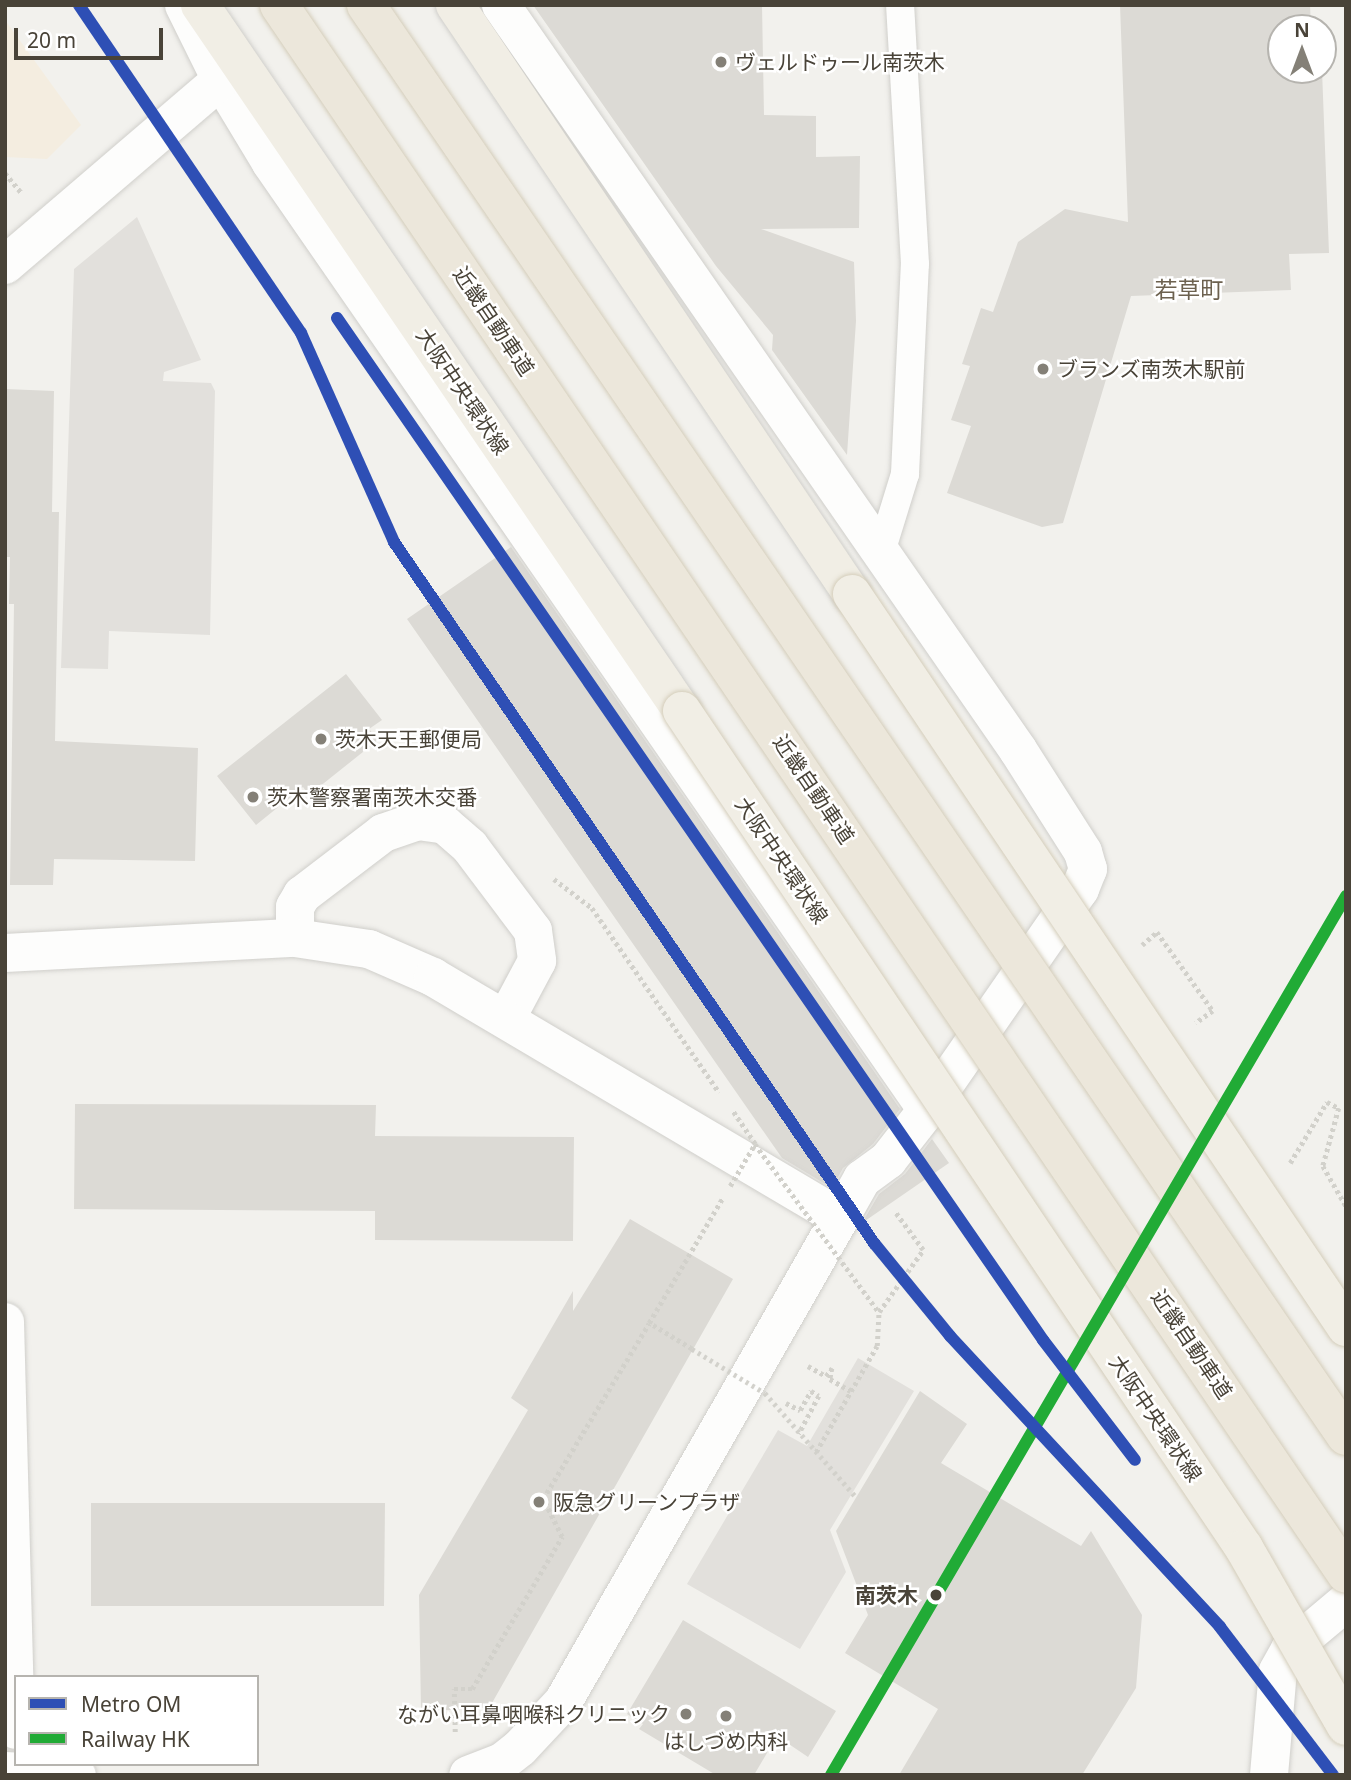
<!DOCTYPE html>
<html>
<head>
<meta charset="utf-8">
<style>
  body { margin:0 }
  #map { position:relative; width:1351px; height:1780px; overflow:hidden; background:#f2f1ed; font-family:"Noto Sans","Noto Sans JP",sans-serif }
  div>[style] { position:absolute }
  .commercial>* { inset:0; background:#f4ede0 }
  .parking>* { inset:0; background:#e2e0dc }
  .building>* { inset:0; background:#dcdad5 }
  .path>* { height:4.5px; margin-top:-2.25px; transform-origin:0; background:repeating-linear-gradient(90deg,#d2d1cb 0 3.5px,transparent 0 7px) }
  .roads { filter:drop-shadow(0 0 2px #d0cfcb) drop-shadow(0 0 2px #d0cfcb) }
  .service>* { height:28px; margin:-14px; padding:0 14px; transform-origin:14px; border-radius:14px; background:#fdfdfc }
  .minor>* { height:38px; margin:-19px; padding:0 19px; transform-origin:19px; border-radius:19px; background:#fdfdfc }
  .primary>* { height:38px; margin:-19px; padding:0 19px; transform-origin:19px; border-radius:19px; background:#f1eee5 }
  .path-bridge>* { height:4.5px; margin-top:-2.25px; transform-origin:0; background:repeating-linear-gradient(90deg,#d2d1cb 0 3.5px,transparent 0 7px) }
  .bridges { filter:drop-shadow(0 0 2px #d4cdba) drop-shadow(0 0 2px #d4cdba) }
  .primary-bridge>* { height:38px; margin:-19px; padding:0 19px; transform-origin:19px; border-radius:19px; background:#f1eee5 }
  .motorway-bridge>* { height:38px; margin:-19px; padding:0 19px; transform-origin:19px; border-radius:19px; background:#ece7db }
  .rail-1>* { height:12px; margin:-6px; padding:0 6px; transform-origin:6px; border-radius:6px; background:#21ab36 }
  .metro-1>* { height:12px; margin:-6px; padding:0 6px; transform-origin:6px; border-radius:6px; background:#2e4fb5 }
  .dots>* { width:19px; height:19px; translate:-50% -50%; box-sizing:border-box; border:4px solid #fff; border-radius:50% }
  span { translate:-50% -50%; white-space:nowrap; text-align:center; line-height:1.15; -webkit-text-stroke:5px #fff; paint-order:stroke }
  .poi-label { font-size:21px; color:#494338 }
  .left { translate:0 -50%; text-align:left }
  .right { translate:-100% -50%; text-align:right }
  .street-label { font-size:21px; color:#494338 }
  .stop-label { font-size:21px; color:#494338; font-weight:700 }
  .neighbourhood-label { font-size:23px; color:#6c614f }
  .frame { position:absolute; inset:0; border:7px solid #494338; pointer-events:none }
  .legend { position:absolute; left:14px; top:1675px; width:245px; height:91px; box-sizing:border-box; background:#fff; border:2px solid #b6b4af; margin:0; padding:9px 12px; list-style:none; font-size:21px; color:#494338 }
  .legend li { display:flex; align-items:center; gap:14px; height:35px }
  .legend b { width:35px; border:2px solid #b6b4af }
  .north { position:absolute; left:1267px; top:14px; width:70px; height:70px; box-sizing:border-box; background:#fff; border:2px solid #b6b4af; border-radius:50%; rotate:0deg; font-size:19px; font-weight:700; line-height:28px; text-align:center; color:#494338 }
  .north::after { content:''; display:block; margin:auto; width:24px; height:32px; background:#848077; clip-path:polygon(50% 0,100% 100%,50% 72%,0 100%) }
  .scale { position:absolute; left:14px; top:28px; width:149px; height:32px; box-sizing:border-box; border:4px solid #494338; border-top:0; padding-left:9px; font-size:21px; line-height:24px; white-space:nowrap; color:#494338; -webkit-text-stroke:5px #fff; paint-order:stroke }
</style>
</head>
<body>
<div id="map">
  <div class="commercial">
    <div style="clip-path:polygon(5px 20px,81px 125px,47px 159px,5px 157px)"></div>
  </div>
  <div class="parking">
    <div style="clip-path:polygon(137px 217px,201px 360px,164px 372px,163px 381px,211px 383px,215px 391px,210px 635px,109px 631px,108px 669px,61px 668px,74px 269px)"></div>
    <div style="clip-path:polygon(858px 1358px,914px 1391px,830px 1530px,846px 1572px,800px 1649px,687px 1584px,778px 1430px,807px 1446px)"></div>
  </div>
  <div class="building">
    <div style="clip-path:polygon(533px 5px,762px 5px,764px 115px,816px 116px,816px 157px,860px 156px,859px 228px,761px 229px,854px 262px,856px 321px,847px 455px,772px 350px,773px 335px,716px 266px)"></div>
    <div style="clip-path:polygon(1120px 5px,1310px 5px,1311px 28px,1281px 28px,1281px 70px,1322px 70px,1329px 253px,1289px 254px,1291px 290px,1131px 296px,1063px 523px,1042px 527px,947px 493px,971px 426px,951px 420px,970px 366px,962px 364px,981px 308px,993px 312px,1018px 242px,1065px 209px,1128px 222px)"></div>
    <div style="clip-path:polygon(5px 389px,54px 391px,52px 512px,59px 512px,55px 741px,198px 748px,195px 861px,54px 859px,53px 885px,10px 885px,14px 604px,9px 604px,10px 557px,6px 557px)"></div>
    <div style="clip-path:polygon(511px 547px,900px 1109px,873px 1144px,843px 1168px,832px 1188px,782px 1158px,407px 619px)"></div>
    <div style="clip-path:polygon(346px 674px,382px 720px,369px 729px,378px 740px,309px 795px,303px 787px,256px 825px,217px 776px)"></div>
    <div style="clip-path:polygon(75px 1104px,376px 1105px,375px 1136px,574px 1137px,573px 1241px,375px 1240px,375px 1211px,74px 1209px)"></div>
    <div style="clip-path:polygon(932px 1139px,949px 1163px,862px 1223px,879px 1194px,905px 1174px)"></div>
    <div style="clip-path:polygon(630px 1219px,733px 1279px,492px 1703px,478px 1710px,421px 1710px,419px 1595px,528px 1410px,511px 1398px,573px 1291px,573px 1311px)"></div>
    <div style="clip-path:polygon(920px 1391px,967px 1424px,941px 1463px,1081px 1546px,1091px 1531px,1142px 1615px,1136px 1688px,1082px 1775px,899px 1775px,938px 1709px,845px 1653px,868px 1615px,836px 1531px)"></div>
    <div style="clip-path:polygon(91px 1503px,385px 1503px,384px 1606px,91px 1606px)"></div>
    <div style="clip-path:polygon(683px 1620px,836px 1711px,808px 1757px,777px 1736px,754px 1775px,716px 1775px,639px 1729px,643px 1724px,627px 1714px)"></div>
  </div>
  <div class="path">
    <div style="left:5px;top:173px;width:26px;rotate:50deg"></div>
    <div style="left:554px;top:879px;width:48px;rotate:37.3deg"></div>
    <div style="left:592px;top:908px;width:224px;rotate:55.4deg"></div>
    <div style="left:1142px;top:945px;width:20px;rotate:-41deg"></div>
    <div style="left:1157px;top:932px;width:97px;rotate:54.7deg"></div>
    <div style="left:1213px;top:1011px;width:21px;rotate:145deg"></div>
    <div style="left:1290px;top:1163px;width:71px;rotate:-58.8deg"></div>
    <div style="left:1327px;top:1102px;width:13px;rotate:27deg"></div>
    <div style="left:1339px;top:1108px;width:60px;rotate:105.4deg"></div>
    <div style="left:1323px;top:1166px;width:46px;rotate:60.1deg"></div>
    <div style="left:692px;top:1349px;width:50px;rotate:-148.8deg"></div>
    <div style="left:649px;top:1323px;width:144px;rotate:-59.5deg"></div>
    <div style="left:808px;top:1366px;width:21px;rotate:29deg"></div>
    <div style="left:826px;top:1376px;width:10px;rotate:-53deg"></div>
    <div style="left:832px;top:1368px;width:11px;rotate:100deg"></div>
    <div style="left:830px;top:1379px;width:24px;rotate:30deg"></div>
    <div style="left:786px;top:1403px;width:16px;rotate:27deg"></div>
    <div style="left:800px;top:1410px;width:22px;rotate:-60deg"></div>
    <div style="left:811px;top:1391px;width:9px;rotate:32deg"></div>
    <div style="left:819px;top:1396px;width:43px;rotate:117.8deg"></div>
    <div style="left:816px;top:1452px;width:122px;rotate:-60.1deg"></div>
    <div style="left:877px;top:1346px;width:34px;rotate:-87deg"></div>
    <div style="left:879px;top:1312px;width:76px;rotate:-54.6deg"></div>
    <div style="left:923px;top:1250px;width:47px;rotate:-126.4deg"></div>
    <div style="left:455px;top:1732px;width:43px;rotate:-91.3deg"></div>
    <div style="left:454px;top:1689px;width:18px"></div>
    <div style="left:472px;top:1689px;width:177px;rotate:-59.4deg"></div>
    <div style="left:562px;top:1537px;width:42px;rotate:-116.6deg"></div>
    <div style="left:543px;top:1499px;width:205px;rotate:-58.9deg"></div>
  </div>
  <div class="roads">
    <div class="service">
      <div style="left:881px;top:552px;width:82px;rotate:-72.9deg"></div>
      <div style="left:905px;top:474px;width:210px;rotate:-87.3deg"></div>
      <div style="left:915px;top:264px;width:259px;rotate:-93.3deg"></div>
    </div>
    <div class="minor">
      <div style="left:184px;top:5px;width:84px;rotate:63.7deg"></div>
      <div style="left:221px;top:80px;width:97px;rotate:58.9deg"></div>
      <div style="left:271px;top:163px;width:1152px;rotate:55.29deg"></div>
      <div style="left:501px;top:5px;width:907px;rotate:55.24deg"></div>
      <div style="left:1018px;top:750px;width:121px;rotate:57.5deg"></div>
      <div style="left:1083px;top:852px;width:18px;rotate:74deg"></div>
      <div style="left:1088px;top:869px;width:22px;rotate:112deg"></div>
      <div style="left:1080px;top:889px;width:269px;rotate:124.7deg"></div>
      <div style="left:927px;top:1110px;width:63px;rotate:128deg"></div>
      <div style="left:888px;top:1160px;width:32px;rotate:144deg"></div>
      <div style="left:862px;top:1179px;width:45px;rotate:119.4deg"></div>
      <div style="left:5px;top:265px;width:284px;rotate:-40.6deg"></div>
      <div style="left:295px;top:938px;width:31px;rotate:-90deg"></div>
      <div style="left:295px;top:907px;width:14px;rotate:-60deg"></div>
      <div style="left:302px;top:895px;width:102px;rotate:-37.4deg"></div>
      <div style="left:383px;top:833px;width:37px;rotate:-19deg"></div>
      <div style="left:418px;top:821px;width:27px;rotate:8deg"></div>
      <div style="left:445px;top:825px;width:33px;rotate:41deg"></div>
      <div style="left:470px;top:847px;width:105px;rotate:53.1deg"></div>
      <div style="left:533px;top:931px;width:30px;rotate:82deg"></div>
      <div style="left:537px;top:961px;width:66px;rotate:118.1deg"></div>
      <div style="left:5px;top:953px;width:290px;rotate:-3deg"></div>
      <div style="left:295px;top:938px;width:75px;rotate:8.5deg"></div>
      <div style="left:369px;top:949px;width:70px;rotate:23.6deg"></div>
      <div style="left:433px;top:977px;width:473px;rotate:30.6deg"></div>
      <div style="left:840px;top:1218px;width:558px;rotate:119.78deg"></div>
      <div style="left:563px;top:1702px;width:63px;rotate:133.1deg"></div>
      <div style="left:520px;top:1748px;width:23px;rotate:142deg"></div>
      <div style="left:502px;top:1762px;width:36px;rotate:159deg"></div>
      <div style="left:5px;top:1322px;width:408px;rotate:88.5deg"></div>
      <div style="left:5px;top:1771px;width:72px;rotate:3.2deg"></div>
      <div style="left:1269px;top:1775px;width:104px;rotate:-85.1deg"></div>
      <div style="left:1278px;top:1671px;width:25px;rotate:-61deg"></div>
      <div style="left:1290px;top:1649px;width:73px;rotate:-40deg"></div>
    </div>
    <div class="primary">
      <div style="left:200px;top:5px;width:855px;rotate:55.68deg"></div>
      <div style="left:455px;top:5px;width:710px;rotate:56.02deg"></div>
    </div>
  </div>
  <div class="path-bridge">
    <div style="left:755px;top:1144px;width:209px;rotate:53.6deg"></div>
    <div style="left:730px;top:1186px;width:49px;rotate:-59.2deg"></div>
    <div style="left:755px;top:1144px;width:41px;rotate:-124.1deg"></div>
    <div style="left:692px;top:1349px;width:85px;rotate:31.1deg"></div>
    <div style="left:765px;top:1393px;width:138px;rotate:48.8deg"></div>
  </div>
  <div class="bridges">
    <div class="primary-bridge">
      <div style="left:852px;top:594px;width:884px;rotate:56.02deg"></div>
      <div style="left:682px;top:711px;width:1008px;rotate:56.12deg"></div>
      <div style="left:1244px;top:1548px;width:205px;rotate:60.2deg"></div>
    </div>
    <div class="motorway-bridge">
      <div style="left:279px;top:5px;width:1897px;rotate:55.78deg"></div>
      <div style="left:366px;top:5px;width:1734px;rotate:55.6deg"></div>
    </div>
  </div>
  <div class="rail-1">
    <div style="left:831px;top:1775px;width:1019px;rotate:-59.63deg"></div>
  </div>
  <div class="metro-1">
    <div style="left:79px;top:5px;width:396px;rotate:55.9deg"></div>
    <div style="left:301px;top:333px;width:229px;rotate:66deg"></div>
    <div style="left:394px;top:542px;width:850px;rotate:55.6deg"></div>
    <div style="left:874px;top:1243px;width:120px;rotate:50.7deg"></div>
    <div style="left:950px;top:1336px;width:397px;rotate:47.1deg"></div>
    <div style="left:1220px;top:1627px;width:186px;rotate:52.6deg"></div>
    <div style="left:337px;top:318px;width:1242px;rotate:55.36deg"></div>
    <div style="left:1043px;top:1340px;width:151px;rotate:52.5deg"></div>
  </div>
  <div class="dots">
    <div style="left:721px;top:62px;background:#848077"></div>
    <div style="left:1043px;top:369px;background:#848077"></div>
    <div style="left:321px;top:739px;background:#848077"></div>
    <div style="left:253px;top:797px;background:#848077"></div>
    <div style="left:539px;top:1502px;background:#848077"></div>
    <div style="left:936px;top:1595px;background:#494338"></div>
    <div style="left:686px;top:1714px;background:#848077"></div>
    <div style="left:726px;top:1716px;background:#848077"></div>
  </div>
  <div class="poi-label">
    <span class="left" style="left:735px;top:62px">ヴェルドゥール南茨木</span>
    <span class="left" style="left:1057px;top:369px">ブランズ南茨木駅前</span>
    <span class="left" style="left:335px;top:739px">茨木天王郵便局</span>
    <span class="left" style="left:267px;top:797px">茨木警察署南茨木交番</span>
    <span class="left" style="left:553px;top:1502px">阪急グリーンプラザ</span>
    <span class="right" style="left:670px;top:1714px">ながい耳鼻咽喉科クリニック</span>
    <span style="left:726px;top:1741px">はしづめ内科</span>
  </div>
  <div class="street-label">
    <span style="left:494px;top:321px;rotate:56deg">近畿自動車道</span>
    <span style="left:463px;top:391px;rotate:56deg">大阪中央環状線</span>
    <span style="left:814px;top:789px;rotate:56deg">近畿自動車道</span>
    <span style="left:782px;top:860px;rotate:56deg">大阪中央環状線</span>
    <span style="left:1192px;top:1344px;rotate:56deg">近畿自動車道</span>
    <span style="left:1156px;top:1418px;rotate:56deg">大阪中央環状線</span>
  </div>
  <div class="stop-label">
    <span class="right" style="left:918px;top:1595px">南茨木</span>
  </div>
  <div class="neighbourhood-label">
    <span style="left:1189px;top:289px">若草町</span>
  </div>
  <div class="frame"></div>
  <ul class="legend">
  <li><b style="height:9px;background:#2e4fb5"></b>Metro OM</li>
  <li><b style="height:9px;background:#21ab36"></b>Railway HK</li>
  </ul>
  <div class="north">N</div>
  <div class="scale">20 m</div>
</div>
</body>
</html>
